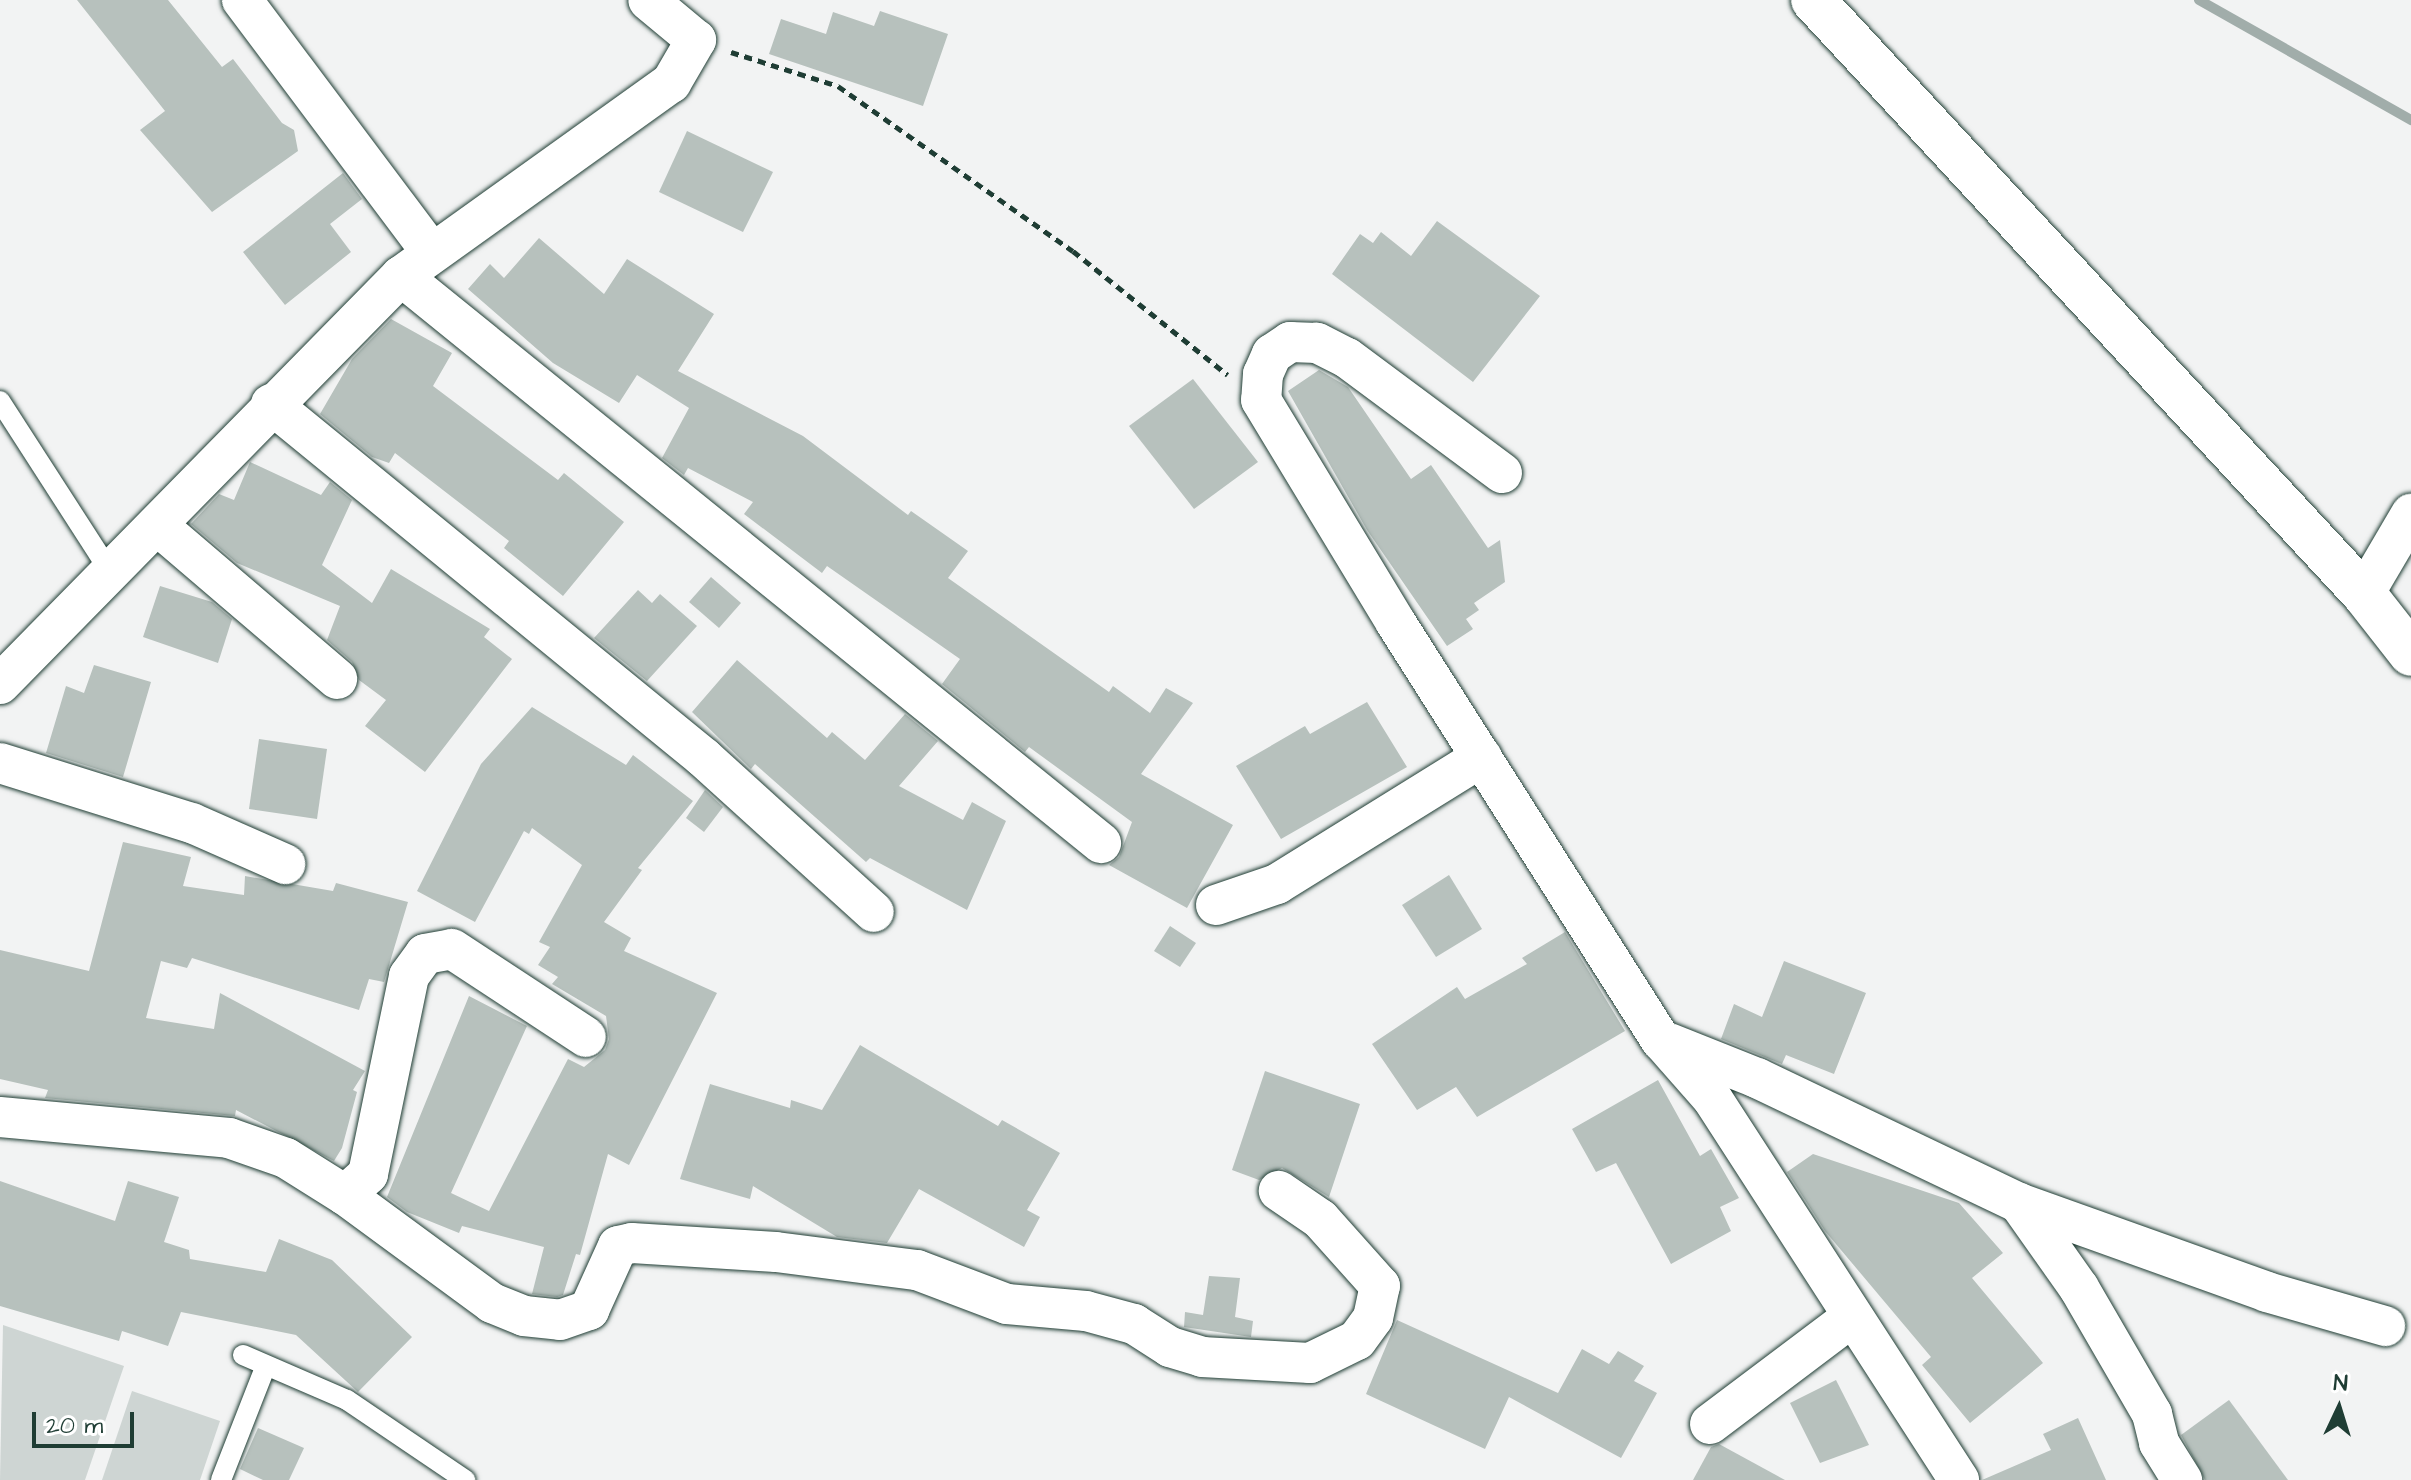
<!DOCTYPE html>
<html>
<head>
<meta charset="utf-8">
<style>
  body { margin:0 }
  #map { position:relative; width:2411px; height:1480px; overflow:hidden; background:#f2f3f3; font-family:"Architects Daughter",sans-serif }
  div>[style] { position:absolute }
  .green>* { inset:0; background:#ced5d3 }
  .stream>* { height:10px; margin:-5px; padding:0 5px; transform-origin:5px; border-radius:5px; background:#a1adaa }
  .building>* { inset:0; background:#b7c1bd }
  .path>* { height:5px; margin-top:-2.5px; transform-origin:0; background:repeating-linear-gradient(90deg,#1f3d34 0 8px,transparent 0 14px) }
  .roads { filter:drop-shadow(0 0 2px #1f3d34) drop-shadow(0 0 2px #1f3d34) }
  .service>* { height:20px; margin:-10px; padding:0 10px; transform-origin:10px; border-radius:10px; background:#fff }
  .minor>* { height:40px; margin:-20px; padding:0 20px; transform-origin:20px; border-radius:20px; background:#fff }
  .tertiary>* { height:44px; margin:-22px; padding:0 22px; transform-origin:22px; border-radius:22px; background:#fff }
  span { translate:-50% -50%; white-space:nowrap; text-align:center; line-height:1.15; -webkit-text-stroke:8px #fff; paint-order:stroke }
  .north { position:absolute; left:2299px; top:1368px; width:80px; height:80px; -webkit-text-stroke:6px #fff; paint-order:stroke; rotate:4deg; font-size:22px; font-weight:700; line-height:32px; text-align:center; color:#1f3d34 }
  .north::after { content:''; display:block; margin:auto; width:28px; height:36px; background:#1f3d34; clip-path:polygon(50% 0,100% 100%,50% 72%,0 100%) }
  .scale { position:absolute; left:32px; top:1412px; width:102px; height:36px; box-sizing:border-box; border:4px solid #1f3d34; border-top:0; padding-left:10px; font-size:24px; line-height:28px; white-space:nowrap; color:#1f3d34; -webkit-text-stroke:6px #fff; paint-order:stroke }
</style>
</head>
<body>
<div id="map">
  <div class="green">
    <div style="clip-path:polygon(3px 1325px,124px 1366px,85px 1480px,0 1480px)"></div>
    <div style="clip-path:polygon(132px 1391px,220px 1421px,200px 1480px,102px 1480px)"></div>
  </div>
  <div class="stream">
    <div style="left:2199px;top:0;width:244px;rotate:29.5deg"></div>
  </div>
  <div class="building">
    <div style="clip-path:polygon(77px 0,168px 0,222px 67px,233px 59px,282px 123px,294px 130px,298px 151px,212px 212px,140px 130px,165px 111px)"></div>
    <div style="clip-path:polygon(880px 11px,948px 34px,923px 106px,769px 54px,781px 19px,826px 34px,833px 12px,874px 26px)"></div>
    <div style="clip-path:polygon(687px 131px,773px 172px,743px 232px,659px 192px)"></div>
    <div style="clip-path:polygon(343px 173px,362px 199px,330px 224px,351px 252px,285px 305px,243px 252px)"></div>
    <div style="clip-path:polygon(1437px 221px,1540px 296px,1473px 382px,1332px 274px,1360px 234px,1373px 243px,1381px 232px,1411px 256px)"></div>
    <div style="clip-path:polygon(539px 238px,604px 294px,627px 259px,714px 314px,678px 371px,803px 436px,908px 515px,911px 511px,968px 551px,948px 578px,1109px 692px,1113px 686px,1150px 713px,1166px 688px,1193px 703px,1141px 774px,1233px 825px,1187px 908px,1109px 865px,1119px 857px,1132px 822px,1029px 747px,1025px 752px,942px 684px,960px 659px,827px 566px,822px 573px,744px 514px,753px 502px,688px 468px,684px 475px,662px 458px,689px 408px,637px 375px,619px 403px,553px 363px,468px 289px,490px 264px,504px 278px)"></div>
    <div style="clip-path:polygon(391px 319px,452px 353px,433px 386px,558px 480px,564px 473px,624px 522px,563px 596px,504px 548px,509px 541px,395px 453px,389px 463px,372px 457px,320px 414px,352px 359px)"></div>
    <div style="clip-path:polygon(1319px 370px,1348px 387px,1411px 479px,1431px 465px,1488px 548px,1500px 540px,1505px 582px,1474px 603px,1479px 610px,1466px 619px,1473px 629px,1447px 646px,1367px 530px,1288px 391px)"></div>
    <div style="clip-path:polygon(1193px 379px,1258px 462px,1194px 509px,1129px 426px)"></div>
    <div style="clip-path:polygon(250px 462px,321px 495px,330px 482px,352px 500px,322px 565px,372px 603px,391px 569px,490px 629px,484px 637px,512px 659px,425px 772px,365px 726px,386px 700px,359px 680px,352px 662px,327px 640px,340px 606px,237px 563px,191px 524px,219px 494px,234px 500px)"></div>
    <div style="clip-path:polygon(711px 577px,741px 603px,719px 628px,689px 602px)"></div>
    <div style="clip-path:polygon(160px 586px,212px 602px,232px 619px,218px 663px,143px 637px)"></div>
    <div style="clip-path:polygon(638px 590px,652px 603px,660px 594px,697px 626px,647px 681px,594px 638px)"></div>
    <div style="clip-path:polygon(737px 660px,827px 738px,832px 732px,865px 760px,905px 714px,938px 741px,899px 786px,963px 820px,972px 802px,1006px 821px,967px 910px,870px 858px,866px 862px,755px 764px,751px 769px,692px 712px)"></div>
    <div style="clip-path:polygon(94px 665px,151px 682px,123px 777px,46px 753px,66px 686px,84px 693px)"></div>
    <div style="clip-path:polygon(1367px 702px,1407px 767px,1281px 839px,1236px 766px,1305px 726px,1310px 734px)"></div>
    <div style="clip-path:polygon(532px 707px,626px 765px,633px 755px,693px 801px,638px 868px,642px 870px,604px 922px,631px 938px,624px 951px,717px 993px,629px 1165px,608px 1154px,580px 1255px,576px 1254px,563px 1295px,557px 1297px,532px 1294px,544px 1247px,462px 1226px,459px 1233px,407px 1212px,387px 1197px,469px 996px,527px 1026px,451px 1193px,489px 1211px,568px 1059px,584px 1067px,605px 1050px,609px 1039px,606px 1016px,552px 984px,558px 977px,538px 965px,550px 947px,539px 942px,582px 865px,532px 828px,529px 834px,524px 831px,475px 922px,417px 891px,481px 764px)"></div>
    <div style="clip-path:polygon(259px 739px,327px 749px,317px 819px,249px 809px)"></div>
    <div style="clip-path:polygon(705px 790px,723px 807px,704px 832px,686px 818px)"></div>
    <div style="clip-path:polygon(123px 842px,191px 857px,183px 886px,244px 895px,245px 876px,333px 891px,336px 883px,408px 902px,384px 982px,369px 979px,359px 1010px,192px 958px,187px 968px,161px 961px,146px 1018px,214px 1029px,220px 993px,365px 1071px,353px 1090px,357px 1092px,342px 1148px,334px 1161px,236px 1110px,235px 1116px,45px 1098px,48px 1090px,0 1079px,0 950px,89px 971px)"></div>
    <div style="clip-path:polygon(1449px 875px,1482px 929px,1436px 957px,1402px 905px)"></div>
    <div style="clip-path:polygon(1170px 926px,1196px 943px,1180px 967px,1154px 951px)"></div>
    <div style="clip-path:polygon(1565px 932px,1625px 1031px,1477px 1117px,1456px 1087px,1417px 1110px,1372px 1044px,1457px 987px,1465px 999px,1527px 964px,1522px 958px)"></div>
    <div style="clip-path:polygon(1784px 961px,1866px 993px,1834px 1074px,1786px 1055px,1782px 1064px,1721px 1039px,1734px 1004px,1762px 1017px)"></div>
    <div style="clip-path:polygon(860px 1045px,998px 1126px,1002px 1120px,1060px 1153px,1027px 1210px,1040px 1217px,1024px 1247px,919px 1189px,887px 1243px,837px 1237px,753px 1186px,750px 1199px,680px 1179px,710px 1084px,790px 1108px,791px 1100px,822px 1110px)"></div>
    <div style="clip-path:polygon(1265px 1071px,1360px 1104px,1329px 1197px,1282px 1168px,1259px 1180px,1232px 1170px)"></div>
    <div style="clip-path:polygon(1658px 1080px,1700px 1156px,1711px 1149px,1739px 1198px,1720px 1207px,1731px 1231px,1671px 1264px,1616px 1163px,1596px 1172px,1572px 1129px)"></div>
    <div style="clip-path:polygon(1813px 1154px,1959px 1203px,2003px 1253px,1972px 1278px,2043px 1363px,1970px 1423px,1922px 1365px,1931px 1357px,1825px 1231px,1787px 1172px)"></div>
    <div style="clip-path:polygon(0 1181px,115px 1221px,128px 1181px,179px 1197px,164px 1242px,189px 1250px,190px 1259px,266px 1272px,279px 1239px,332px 1260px,412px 1337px,358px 1392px,296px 1335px,181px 1312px,168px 1346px,122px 1331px,119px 1341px,0 1306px)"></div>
    <div style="clip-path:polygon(1209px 1276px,1240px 1278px,1235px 1317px,1253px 1321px,1251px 1337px,1184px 1327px,1185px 1312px,1203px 1315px)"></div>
    <div style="clip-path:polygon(1397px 1320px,1558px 1393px,1582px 1349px,1609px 1364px,1618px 1351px,1644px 1366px,1634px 1381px,1657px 1393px,1621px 1458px,1509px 1397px,1485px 1449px,1366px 1394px)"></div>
    <div style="clip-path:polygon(1836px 1380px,1869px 1445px,1820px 1463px,1790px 1403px)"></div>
    <div style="clip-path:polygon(2229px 1400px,2288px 1480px,2205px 1480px,2181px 1435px)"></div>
    <div style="clip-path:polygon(2078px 1418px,2106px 1480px,1982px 1480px,2051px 1450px,2043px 1434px)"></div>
    <div style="clip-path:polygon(258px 1428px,304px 1448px,289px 1480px,263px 1480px,240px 1469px)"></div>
    <div style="clip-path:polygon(1719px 1444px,1785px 1480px,1693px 1480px,1711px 1447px)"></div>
  </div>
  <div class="path">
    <div style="left:731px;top:52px;width:112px;rotate:17.6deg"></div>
    <div style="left:838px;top:86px;width:287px;rotate:35.1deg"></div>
    <div style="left:1073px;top:251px;width:198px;rotate:38.7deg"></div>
  </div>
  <div class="roads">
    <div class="service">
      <div style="left:0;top:401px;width:203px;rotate:57.2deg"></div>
      <div style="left:243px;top:1355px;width:113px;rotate:23.4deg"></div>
      <div style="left:347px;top:1400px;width:143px;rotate:34.1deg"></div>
      <div style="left:221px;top:1480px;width:123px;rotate:-68.6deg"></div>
    </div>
    <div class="minor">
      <div style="left:242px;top:0;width:315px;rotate:53.1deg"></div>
      <div style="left:401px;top:276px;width:901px;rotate:39.01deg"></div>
      <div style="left:271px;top:404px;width:559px;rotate:39.27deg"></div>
      <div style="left:704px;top:758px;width:229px;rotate:42.2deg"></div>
      <div style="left:1502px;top:473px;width:193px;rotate:-143.4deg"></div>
      <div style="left:1347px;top:358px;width:34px;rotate:-153deg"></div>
      <div style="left:1317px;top:343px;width:27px;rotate:-178deg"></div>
      <div style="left:1290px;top:342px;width:22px;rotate:146deg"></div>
      <div style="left:1272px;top:354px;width:22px;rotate:114deg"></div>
      <div style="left:1263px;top:374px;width:26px;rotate:94deg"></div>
      <div style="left:1261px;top:400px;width:261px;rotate:58.8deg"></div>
      <div style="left:1396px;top:623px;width:494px;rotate:57.6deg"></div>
      <div style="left:1661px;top:1040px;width:77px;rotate:48.7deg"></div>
      <div style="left:1712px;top:1098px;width:455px;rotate:57.1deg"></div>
      <div style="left:157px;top:525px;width:237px;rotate:40.5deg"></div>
      <div style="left:2364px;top:594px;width:93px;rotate:-59.6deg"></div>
      <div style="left:0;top:684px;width:572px;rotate:-45.5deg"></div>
      <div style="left:401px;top:276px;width:332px;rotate:-35.6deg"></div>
      <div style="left:671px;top:83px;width:50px;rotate:-59.8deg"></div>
      <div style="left:696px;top:40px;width:62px;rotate:-140.2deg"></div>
      <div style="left:0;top:763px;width:201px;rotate:17.4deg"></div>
      <div style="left:192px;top:823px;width:102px;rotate:23.8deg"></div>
      <div style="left:1216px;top:905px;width:65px;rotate:-19deg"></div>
      <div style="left:1277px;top:884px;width:241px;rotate:-31.8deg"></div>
      <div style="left:1669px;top:1043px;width:95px;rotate:21.7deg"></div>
      <div style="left:1757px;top:1078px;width:290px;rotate:25.5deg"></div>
      <div style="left:2019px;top:1203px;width:104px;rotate:54.8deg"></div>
      <div style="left:2079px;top:1288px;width:146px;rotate:59.9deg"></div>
      <div style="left:2152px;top:1414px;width:30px;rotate:76deg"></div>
      <div style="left:2159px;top:1443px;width:44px;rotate:58.1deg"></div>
      <div style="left:0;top:1117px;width:230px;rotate:5.2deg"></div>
      <div style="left:229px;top:1138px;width:60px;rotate:19.3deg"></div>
      <div style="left:286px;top:1158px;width:70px;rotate:32.1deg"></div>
      <div style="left:345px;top:1195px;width:182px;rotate:36.3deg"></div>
      <div style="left:492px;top:1303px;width:35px;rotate:22deg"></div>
      <div style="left:524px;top:1316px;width:36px;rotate:6deg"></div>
      <div style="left:560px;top:1320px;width:31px;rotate:-19deg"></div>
      <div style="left:589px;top:1310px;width:70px;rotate:-65.6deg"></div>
      <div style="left:618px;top:1246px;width:14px;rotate:-12deg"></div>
      <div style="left:632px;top:1243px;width:144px;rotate:3.6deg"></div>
      <div style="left:776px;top:1252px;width:142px;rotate:7.3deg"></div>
      <div style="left:917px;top:1270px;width:96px;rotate:20.7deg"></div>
      <div style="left:1007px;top:1304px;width:79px;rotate:5.1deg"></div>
      <div style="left:1086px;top:1311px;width:50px;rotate:15.2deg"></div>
      <div style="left:1134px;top:1324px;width:43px;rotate:32.6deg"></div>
      <div style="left:1170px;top:1347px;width:34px;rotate:17deg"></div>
      <div style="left:1202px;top:1357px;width:108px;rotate:3.2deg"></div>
      <div style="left:1310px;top:1363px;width:52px;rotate:-26.1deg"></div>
      <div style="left:1357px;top:1340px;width:27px;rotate:-54deg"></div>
      <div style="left:1373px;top:1318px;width:33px;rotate:-78deg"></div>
      <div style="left:1380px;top:1286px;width:90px;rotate:-131.8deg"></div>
      <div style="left:1320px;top:1219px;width:50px;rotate:-145.7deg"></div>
      <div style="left:345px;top:1195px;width:31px;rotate:-42deg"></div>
      <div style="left:368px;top:1174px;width:202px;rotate:-78.3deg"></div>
      <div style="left:409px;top:976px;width:27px;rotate:-54deg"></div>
      <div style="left:425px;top:954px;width:27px;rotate:-10deg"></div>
      <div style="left:452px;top:949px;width:160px;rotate:33.3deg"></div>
      <div style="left:2019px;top:1203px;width:263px;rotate:19.7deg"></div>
      <div style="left:2267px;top:1292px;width:123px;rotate:16.1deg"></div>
      <div style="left:1710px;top:1424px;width:178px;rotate:-37deg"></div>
    </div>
    <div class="tertiary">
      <div style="left:1813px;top:0;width:810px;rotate:47.15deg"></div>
      <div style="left:2364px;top:594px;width:76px;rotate:51.9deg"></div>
    </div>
  </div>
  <div class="north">N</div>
  <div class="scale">20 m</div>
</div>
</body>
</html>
